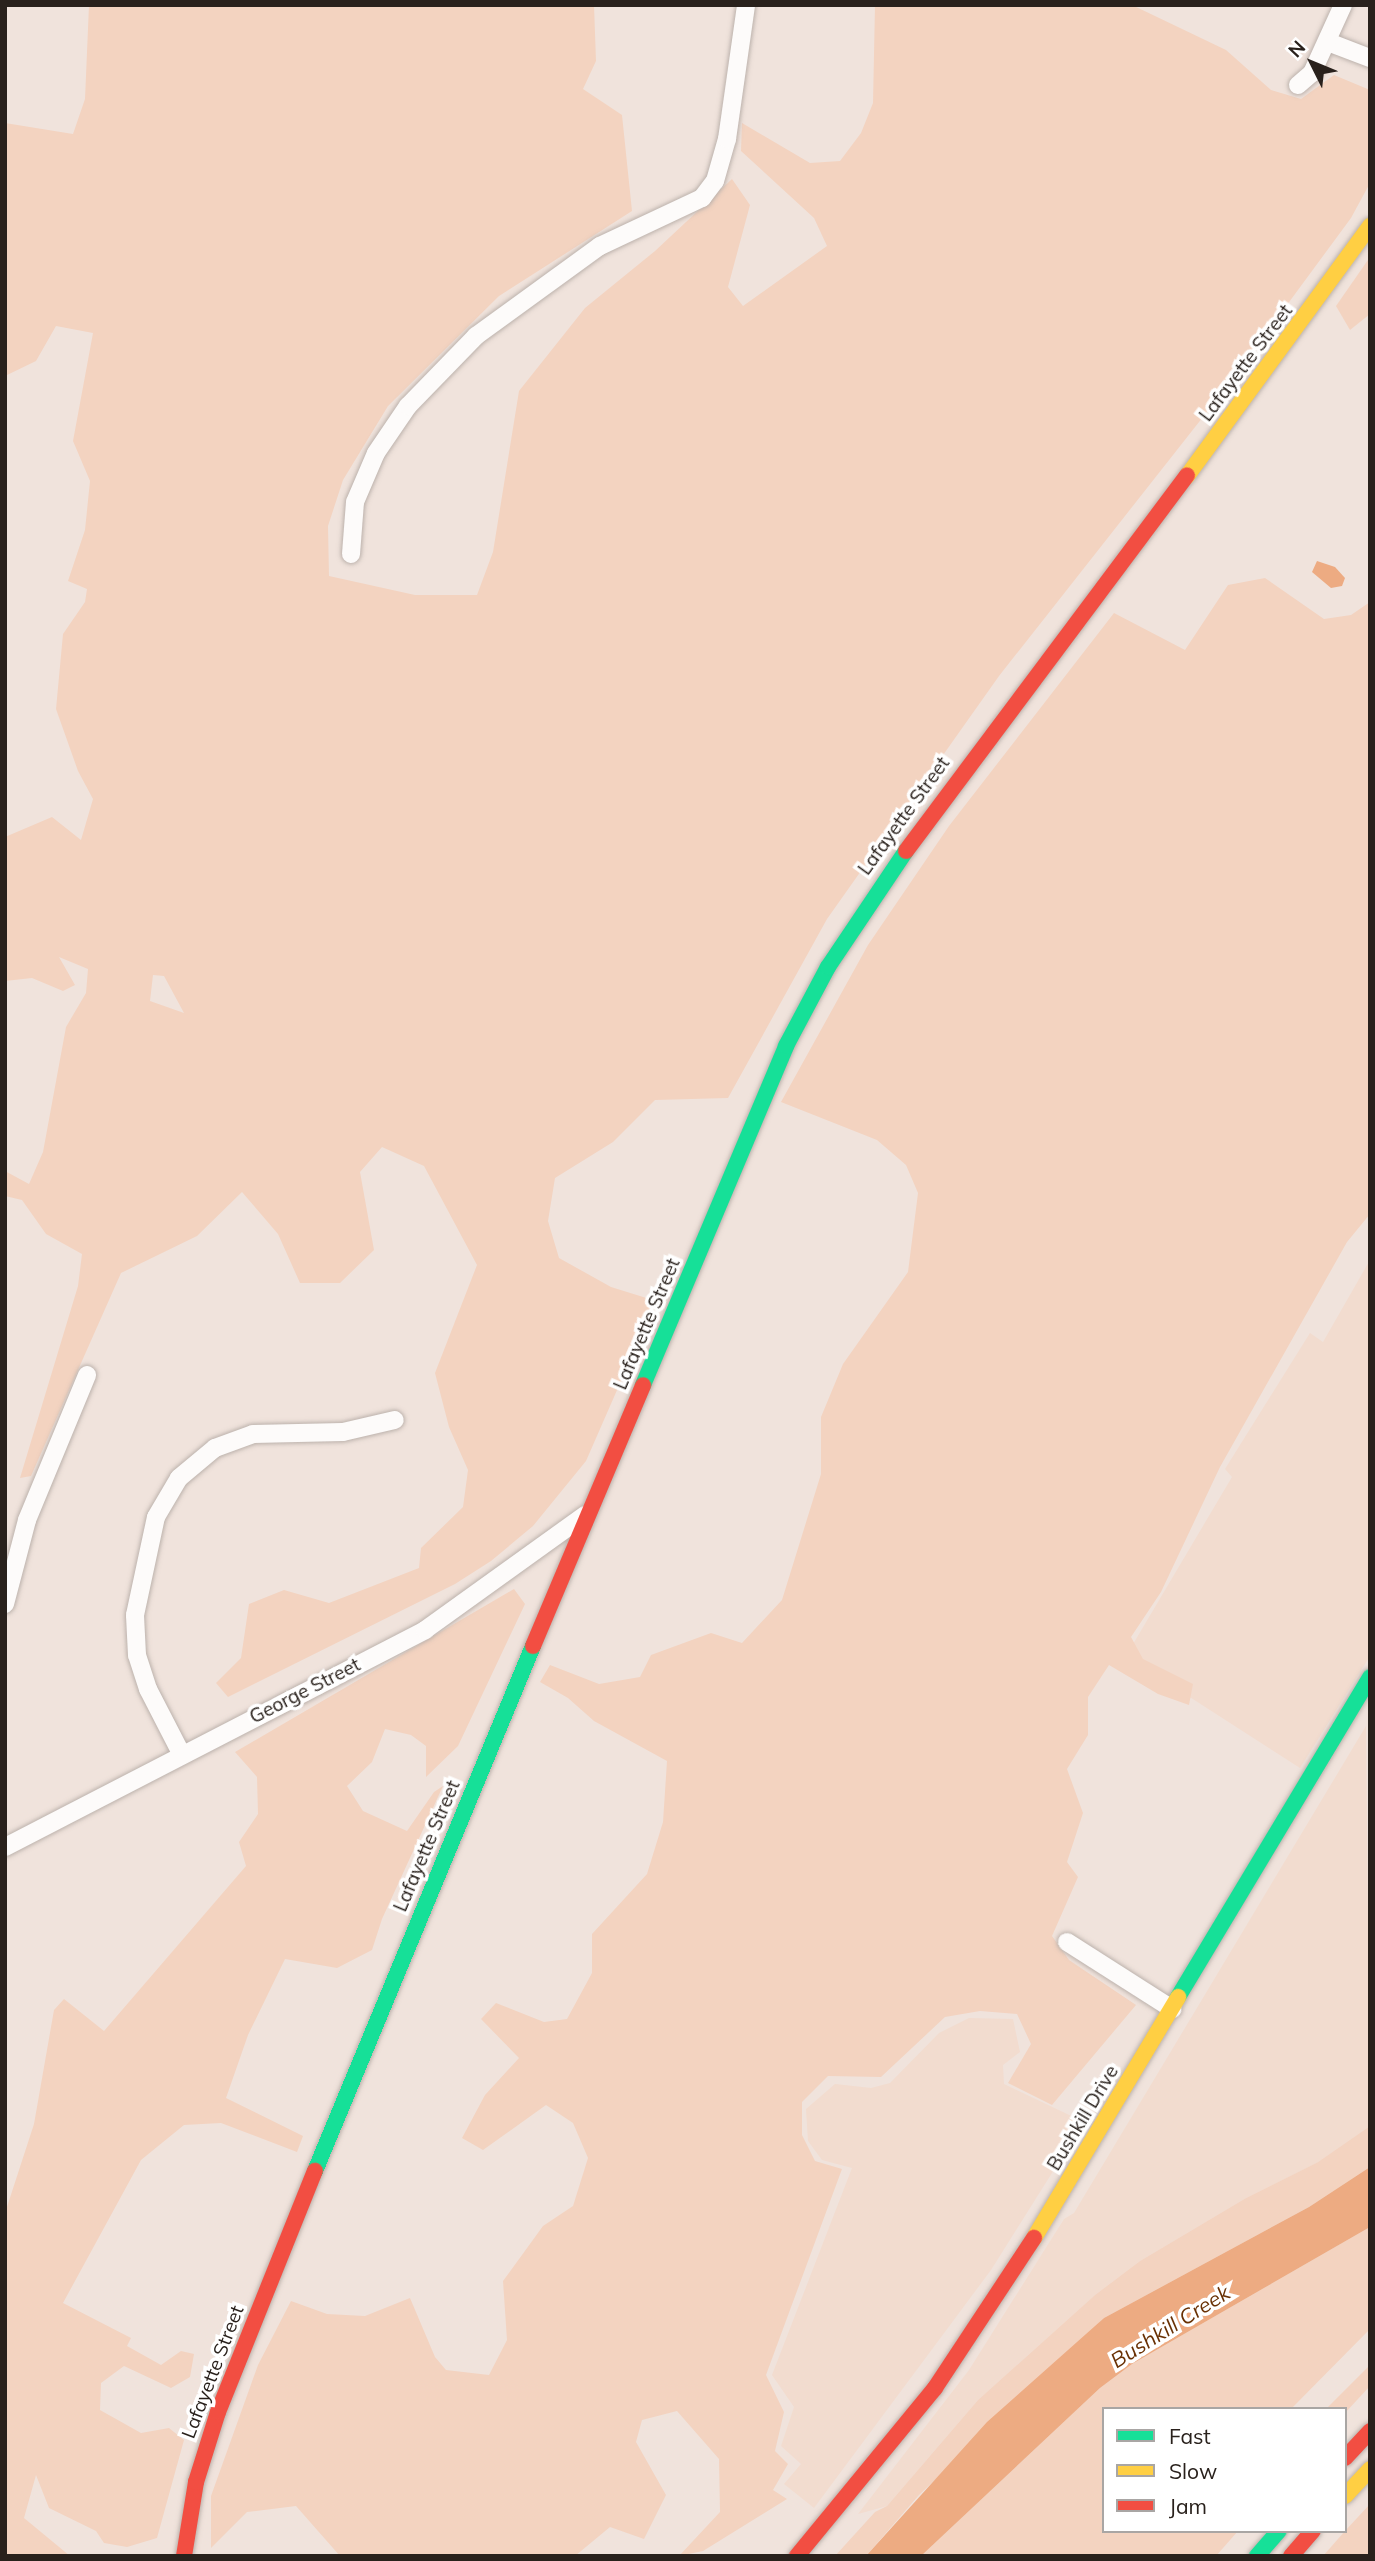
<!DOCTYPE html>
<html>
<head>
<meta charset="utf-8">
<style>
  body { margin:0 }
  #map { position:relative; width:1375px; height:2561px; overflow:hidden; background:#f0e3dc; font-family:Mulish,sans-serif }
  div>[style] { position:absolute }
  .built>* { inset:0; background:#f2dccf }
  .green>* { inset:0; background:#f3d3c0 }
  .water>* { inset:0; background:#edab82 }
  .roads { filter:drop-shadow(0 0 2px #bcb2ac) drop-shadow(0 0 2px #bcb2ac) }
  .street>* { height:18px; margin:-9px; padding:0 9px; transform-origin:9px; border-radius:9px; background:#fdfbfa }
  .fast>* { height:16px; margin:-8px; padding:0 8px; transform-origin:8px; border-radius:8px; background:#16e098 }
  .slow>* { height:16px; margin:-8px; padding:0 8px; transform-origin:8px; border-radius:8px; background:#ffcf43 }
  .jam>* { height:16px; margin:-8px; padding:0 8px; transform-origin:8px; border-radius:8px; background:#f24e42 }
  span { translate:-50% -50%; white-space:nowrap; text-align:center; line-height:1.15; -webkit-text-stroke:7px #fff; paint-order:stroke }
  .street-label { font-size:19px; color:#29211c }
  .water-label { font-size:21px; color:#693104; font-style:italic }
  .frame { position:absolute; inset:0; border:7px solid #29211c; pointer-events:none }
  .legend { position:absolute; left:1102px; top:2407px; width:245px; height:126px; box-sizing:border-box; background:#fff; border:2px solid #a9a6a4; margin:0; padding:9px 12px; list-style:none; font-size:21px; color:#29211c }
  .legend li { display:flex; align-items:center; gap:14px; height:35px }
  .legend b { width:35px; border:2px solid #a9a6a4 }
  .north { position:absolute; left:1277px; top:28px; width:70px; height:70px; -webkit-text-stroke:5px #fff; paint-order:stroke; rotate:313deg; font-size:19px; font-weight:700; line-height:28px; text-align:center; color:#29211c }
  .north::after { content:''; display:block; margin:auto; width:24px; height:32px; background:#29211c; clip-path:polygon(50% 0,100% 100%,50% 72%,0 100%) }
</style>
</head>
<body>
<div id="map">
  <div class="built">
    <div style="clip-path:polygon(1370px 1260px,1370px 1656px,1300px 1768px,1126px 1656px,1232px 1477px,1225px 1469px,1310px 1333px,1323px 1342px)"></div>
    <div style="clip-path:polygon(1366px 1726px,1370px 2126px,1318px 2162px,1246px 2198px,1140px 2261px,1095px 2295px,978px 2400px,887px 2506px,858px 2514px,969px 2370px,1064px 2219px,1074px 2213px)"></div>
    <div style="clip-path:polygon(969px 2018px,1013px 2019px,1020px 2052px,1003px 2065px,1004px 2084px,1084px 2122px,991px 2270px,814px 2508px,784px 2484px,801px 2464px,781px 2446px,794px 2407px,772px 2375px,852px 2168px,822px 2160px,808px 2141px,806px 2109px,835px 2084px,871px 2088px,890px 2083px,939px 2033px)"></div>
  </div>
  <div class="green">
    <div style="clip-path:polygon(evenodd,89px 5px,594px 5px,596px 61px,583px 89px,622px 115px,632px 211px,499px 296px,388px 406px,343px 480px,328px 526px,329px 576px,415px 595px,477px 595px,493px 552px,519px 391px,585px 308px,655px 251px,732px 179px,750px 205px,728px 287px,743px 306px,827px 246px,814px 218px,741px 151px,742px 123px,810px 163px,840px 161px,861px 133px,873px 103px,875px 5px,1132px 5px,1226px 50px,1271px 90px,1301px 99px,1334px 75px,1370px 90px,1370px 183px,1351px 218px,1225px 389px,999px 676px,827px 919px,728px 1098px,655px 1100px,613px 1142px,555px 1178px,548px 1221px,559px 1258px,611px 1287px,656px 1301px,586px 1461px,533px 1526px,491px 1561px,455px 1584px,228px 1697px,216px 1683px,241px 1658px,249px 1604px,284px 1590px,329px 1603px,419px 1568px,421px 1548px,463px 1507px,468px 1470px,449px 1427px,435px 1373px,477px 1265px,424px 1166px,382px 1147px,360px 1172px,374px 1250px,340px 1283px,300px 1283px,278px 1234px,242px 1192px,197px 1236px,121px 1273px,31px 1476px,20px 1478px,78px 1286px,82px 1254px,46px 1234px,22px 1200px,5px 1196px,5px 1171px,29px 1184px,43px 1152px,66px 1027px,86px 993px,88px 969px,59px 957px,75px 985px,63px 991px,32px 978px,5px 981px,5px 837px,52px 817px,81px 840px,93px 799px,78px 771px,56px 709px,63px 634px,85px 602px,87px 589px,68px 581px,85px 530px,90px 481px,73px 441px,93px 333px,56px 326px,36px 361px,5px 376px,5px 123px,73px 134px,85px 99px,89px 5px,153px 975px,164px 976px,184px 1013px,150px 1001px,153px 975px)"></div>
    <div style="clip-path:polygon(1370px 257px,1370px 314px,1350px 330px,1336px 306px)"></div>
    <div style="clip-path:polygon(1265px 578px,1324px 619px,1351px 615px,1370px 602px,1370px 1214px,1347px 1242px,1220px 1467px,1161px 1592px,1131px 1637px,1143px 1659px,1193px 1684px,1189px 1705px,1158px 1694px,1109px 1665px,1088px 1697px,1088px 1735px,1067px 1769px,1083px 1813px,1067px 1862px,1078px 1877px,1052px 1936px,1069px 1960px,1136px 2005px,1052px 2105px,1008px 2083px,1031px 2044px,1017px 2014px,980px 2011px,945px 2017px,881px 2077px,828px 2076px,802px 2102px,802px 2135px,815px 2161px,842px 2169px,766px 2375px,784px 2412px,775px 2451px,788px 2464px,773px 2490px,787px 2499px,703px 2551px,679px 2556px,720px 2512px,719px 2459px,677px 2411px,642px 2420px,636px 2442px,666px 2495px,644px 2539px,610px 2527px,575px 2556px,340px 2556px,296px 2506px,247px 2512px,211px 2548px,211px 2496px,258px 2365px,291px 2301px,327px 2314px,365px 2316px,410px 2298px,435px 2357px,446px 2370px,489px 2375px,507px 2340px,503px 2281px,543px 2226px,573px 2206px,588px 2158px,573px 2123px,546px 2105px,483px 2150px,462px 2138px,485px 2095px,519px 2058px,481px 2019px,496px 2003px,544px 2022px,567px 2019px,592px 1973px,592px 1934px,647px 1874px,663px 1822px,667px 1761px,594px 1721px,568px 1698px,540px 1682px,550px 1665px,599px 1684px,640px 1677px,651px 1655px,711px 1633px,742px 1643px,782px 1600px,821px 1474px,821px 1417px,843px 1364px,908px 1272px,918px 1193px,906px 1165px,877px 1140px,781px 1102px,868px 945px,949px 826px,1114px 613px,1185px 650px,1228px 585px)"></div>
    <div style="clip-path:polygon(514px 1589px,525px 1604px,458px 1746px,426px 1777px,426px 1746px,411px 1735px,385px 1729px,372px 1762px,347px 1786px,363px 1811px,407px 1831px,434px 1792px,443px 1786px,382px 1919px,372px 1950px,337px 1968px,285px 1959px,248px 2035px,226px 2098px,303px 2136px,297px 2152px,221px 2123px,184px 2125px,141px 2160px,63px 2303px,131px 2338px,127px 2346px,161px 2365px,181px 2351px,194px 2354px,190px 2377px,171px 2388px,124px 2366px,101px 2383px,100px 2410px,141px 2433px,169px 2428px,184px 2440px,157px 2538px,127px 2547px,104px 2543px,96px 2531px,49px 2508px,36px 2475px,24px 2518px,70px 2556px,5px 2556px,5px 2213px,34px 2124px,54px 2010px,64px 1999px,104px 2031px,246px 1866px,239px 1842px,258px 1814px,257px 1777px,235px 1752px)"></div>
    <div style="clip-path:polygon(1370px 2126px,1370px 2167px,1309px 2207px,1104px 2318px,919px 2495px,866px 2556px,835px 2556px,875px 2512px,887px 2506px,978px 2400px,1095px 2295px,1140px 2261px,1246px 2198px,1318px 2162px)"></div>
    <div style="clip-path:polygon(1370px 2227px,1370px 2329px,1291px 2409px,1104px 2409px,1104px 2531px,1238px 2531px,1216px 2556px,921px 2556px,1100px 2388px,1132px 2364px)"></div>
    <div style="clip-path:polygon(1370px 2365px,1370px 2386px,1345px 2413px,1345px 2409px,1326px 2409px)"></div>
    <div style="clip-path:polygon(1370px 2504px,1370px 2556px,1323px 2556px,1345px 2531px)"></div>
  </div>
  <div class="water">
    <div style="clip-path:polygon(1317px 561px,1335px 567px,1345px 578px,1342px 586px,1331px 588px,1312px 572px)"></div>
    <div style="clip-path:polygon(1370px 2167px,1370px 2227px,1132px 2364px,1100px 2388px,921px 2556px,866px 2556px,987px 2422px,1104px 2318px,1309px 2207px)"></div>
  </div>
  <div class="roads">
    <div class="street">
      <div style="left:1328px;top:42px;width:45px;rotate:20.9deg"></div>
      <div style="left:1298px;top:85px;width:18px;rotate:-41deg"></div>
      <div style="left:1312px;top:73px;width:75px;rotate:-65.5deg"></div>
      <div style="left:351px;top:554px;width:52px;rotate:-85.6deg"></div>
      <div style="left:355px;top:502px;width:53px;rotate:-66.8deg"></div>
      <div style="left:376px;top:453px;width:57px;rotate:-55.8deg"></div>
      <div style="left:408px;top:406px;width:98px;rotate:-45.8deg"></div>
      <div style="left:476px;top:336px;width:153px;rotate:-36deg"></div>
      <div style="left:600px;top:246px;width:113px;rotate:-25.2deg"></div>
      <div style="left:702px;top:198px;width:21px;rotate:-53deg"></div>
      <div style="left:715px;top:181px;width:44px;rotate:-74.1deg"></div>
      <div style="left:727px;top:139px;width:135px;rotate:-81.9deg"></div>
      <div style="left:5px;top:1604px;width:87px;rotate:-75.3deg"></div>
      <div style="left:27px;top:1520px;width:157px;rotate:-67.5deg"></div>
      <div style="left:182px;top:1755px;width:74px;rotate:-117.3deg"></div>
      <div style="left:148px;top:1689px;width:36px;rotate:-108deg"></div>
      <div style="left:137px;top:1655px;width:40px;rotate:-92.9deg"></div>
      <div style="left:135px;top:1615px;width:100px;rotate:-77.9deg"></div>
      <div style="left:156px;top:1517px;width:45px;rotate:-59.5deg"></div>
      <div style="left:179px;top:1478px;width:47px;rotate:-39.8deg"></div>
      <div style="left:215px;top:1448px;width:40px;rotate:-20.2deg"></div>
      <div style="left:253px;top:1434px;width:90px;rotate:-1.3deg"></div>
      <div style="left:343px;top:1432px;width:53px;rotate:-13deg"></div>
      <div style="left:5px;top:1847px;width:473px;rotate:-27.3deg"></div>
      <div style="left:425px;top:1630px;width:197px;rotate:-35.7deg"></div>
      <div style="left:1067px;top:1942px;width:125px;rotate:32.5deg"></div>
    </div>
    <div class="fast">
      <div style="left:643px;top:1385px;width:368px;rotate:-67.1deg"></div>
      <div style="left:786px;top:1046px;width:89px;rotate:-62deg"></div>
      <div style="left:828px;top:967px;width:140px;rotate:-56.1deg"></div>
      <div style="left:1178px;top:1997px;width:373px;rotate:-59deg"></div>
      <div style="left:315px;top:2171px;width:568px;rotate:-67.45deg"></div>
      <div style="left:1257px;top:2556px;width:33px;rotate:-49deg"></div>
    </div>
    <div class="slow">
      <div style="left:1187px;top:476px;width:310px;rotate:-53.8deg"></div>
      <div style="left:1034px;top:2238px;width:281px;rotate:-59.1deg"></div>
      <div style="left:1345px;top:2496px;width:37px;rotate:-47deg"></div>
    </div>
    <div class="jam">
      <div style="left:906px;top:851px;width:469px;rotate:-53.2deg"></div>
      <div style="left:533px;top:1646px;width:283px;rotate:-67.1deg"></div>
      <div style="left:1345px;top:2458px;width:37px;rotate:-47deg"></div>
      <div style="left:184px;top:2556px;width:75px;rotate:-80.8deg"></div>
      <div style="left:196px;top:2482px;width:73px;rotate:-72.6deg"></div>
      <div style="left:218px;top:2412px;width:260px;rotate:-68.1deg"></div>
      <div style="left:797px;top:2556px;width:217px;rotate:-50.6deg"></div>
      <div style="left:935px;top:2388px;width:180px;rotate:-56.6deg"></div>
      <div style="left:1291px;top:2556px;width:33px;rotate:-49deg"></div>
    </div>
  </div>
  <div class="street-label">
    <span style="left:1246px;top:363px;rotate:-53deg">Lafayette Street</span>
    <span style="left:904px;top:816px;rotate:-54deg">Lafayette Street</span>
    <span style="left:647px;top:1324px;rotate:-67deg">Lafayette Street</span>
    <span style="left:305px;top:1691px;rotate:-27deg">George Street</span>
    <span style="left:427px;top:1846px;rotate:-67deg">Lafayette Street</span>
    <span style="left:1083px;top:2118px;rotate:-59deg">Bushkill Drive</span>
    <span style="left:213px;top:2372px;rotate:-69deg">Lafayette Street</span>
  </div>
  <div class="water-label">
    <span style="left:1170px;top:2326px;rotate:-32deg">Bushkill Creek</span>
  </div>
  <div class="frame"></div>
  <ul class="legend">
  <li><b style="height:9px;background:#16e098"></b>Fast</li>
  <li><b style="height:9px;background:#ffcf43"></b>Slow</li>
  <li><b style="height:9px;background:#f24e42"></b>Jam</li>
  </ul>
  <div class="north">N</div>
</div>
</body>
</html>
